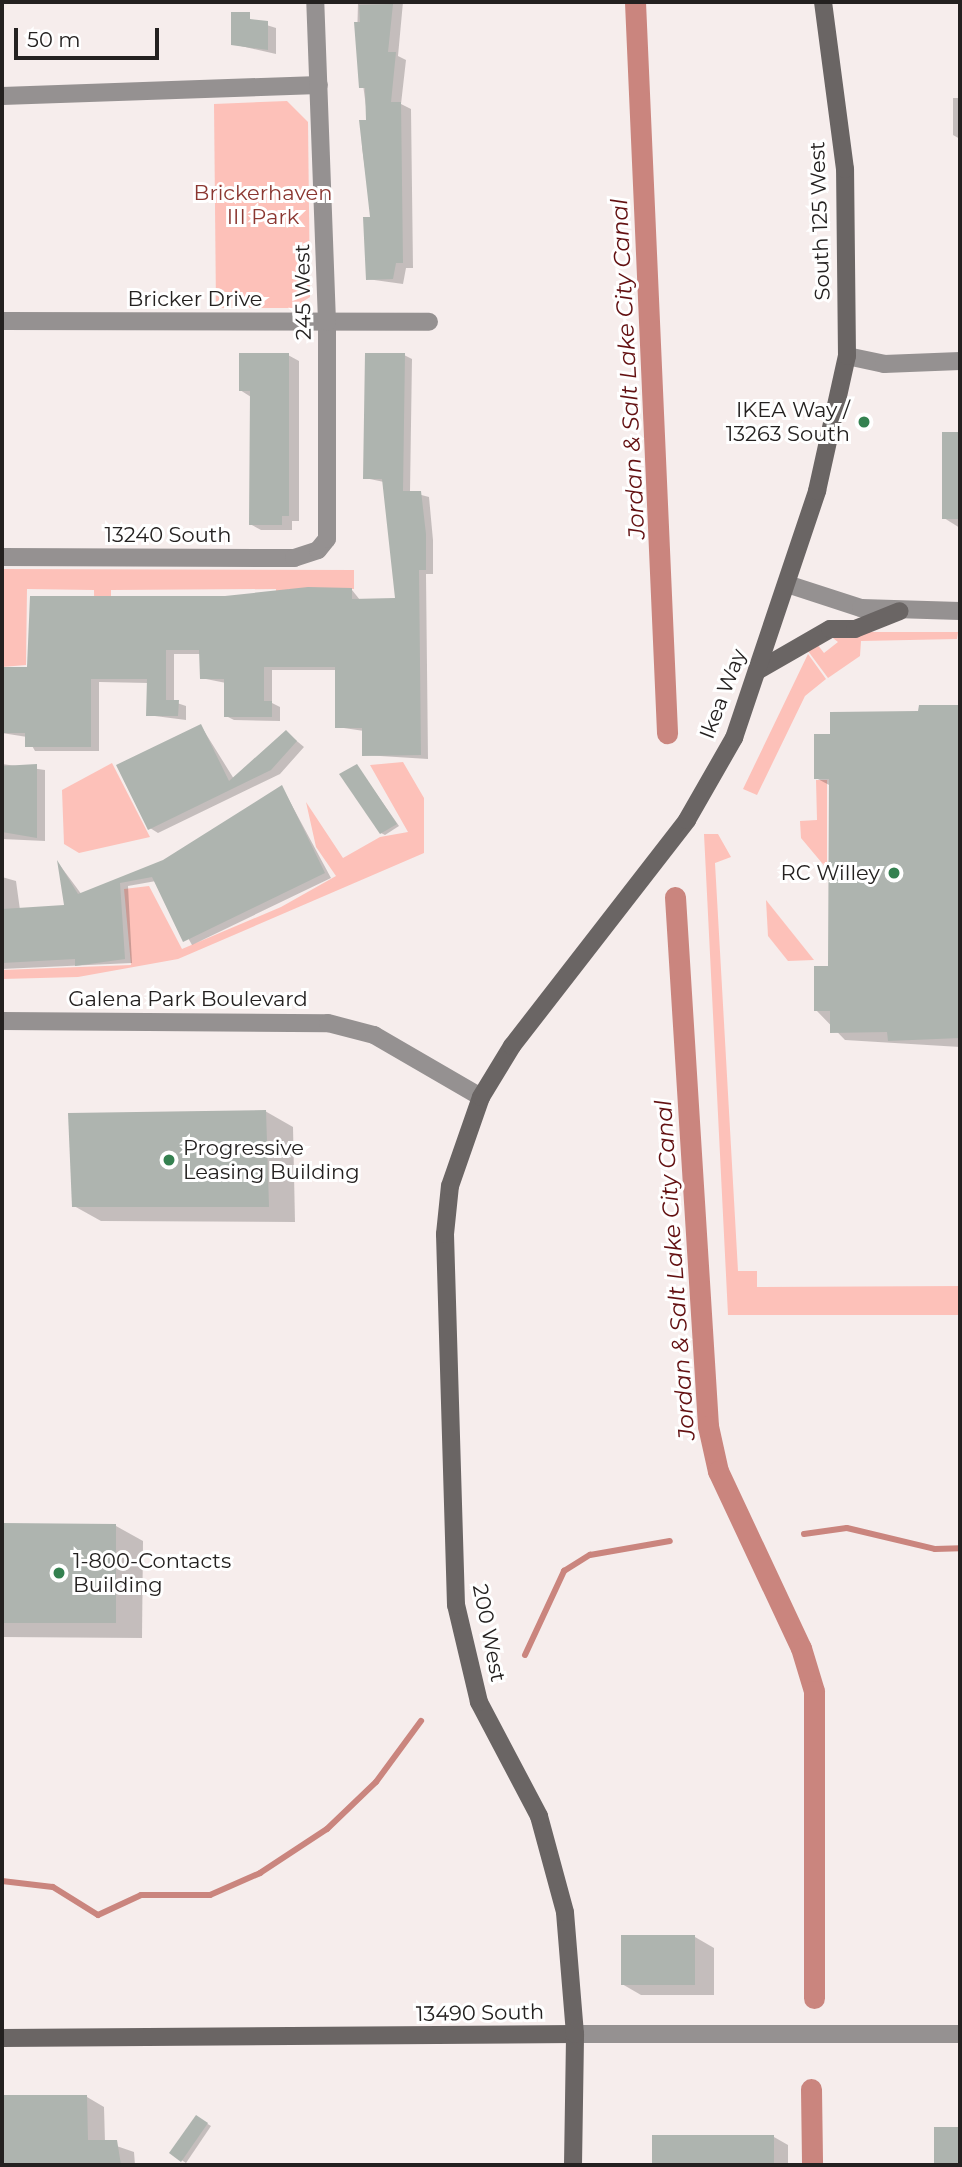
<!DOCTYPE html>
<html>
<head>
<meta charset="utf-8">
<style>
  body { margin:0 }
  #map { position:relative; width:962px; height:2167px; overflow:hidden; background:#f6edec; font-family:Montserrat,sans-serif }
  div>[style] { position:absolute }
  .green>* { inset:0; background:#fdc1b9 }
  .shadow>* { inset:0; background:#0003 }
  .stream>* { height:6px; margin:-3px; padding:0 3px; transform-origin:3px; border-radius:3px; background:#ca857e }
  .canal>* { height:21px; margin:-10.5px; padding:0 10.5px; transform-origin:10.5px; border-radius:10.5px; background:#ca857e }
  .building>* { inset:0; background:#aeb4af }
  .minor>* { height:18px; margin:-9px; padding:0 9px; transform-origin:9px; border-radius:9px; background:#959191 }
  .tertiary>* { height:18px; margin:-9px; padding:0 9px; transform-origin:9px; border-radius:9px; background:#959191 }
  .secondary>* { height:18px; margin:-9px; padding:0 9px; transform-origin:9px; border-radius:9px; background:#6a6564 }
  .dots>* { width:19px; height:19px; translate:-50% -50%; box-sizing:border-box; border:4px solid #fff; border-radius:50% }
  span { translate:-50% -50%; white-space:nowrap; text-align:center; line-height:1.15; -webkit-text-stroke:6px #fff; paint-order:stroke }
  .park-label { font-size:21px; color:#8b3731 }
  .street-label { font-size:21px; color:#242120 }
  .poi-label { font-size:21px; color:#242120 }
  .right { translate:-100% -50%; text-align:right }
  .left { translate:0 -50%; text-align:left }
  .water-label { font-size:23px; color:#631011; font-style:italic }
  .frame { position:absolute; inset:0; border:4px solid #242120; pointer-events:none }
  .scale { position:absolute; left:14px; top:28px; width:145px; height:32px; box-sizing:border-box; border:4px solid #242120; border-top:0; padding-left:9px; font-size:21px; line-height:24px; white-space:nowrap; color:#242120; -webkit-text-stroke:5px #fff; paint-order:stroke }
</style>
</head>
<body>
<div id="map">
  <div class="green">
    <div style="clip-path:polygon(287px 101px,308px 122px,310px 297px,293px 308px,216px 308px,214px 104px)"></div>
    <div style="clip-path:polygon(2px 569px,354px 570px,354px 589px,288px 589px,288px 667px,276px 661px,276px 589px,111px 590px,111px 662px,95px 662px,94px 590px,27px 589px,26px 665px,2px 667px)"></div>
    <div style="clip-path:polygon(851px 632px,958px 632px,957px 639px,861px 641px,860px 656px,828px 678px,808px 651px,817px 644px,824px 653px,838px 642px,829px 635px)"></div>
    <div style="clip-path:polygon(808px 654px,826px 679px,805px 696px,757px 795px,743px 789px)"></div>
    <div style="clip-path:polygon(403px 762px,424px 798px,424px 853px,178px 959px,78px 977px,2px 979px,2px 970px,131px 965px,124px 889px,149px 886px,182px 949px,281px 907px,336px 876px,316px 847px,306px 802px,343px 858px,380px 837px,408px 832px,370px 765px)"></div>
    <div style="clip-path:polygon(112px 763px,150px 837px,79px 853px,64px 844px,62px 790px)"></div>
    <div style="clip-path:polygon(816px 780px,827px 780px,827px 869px,801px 838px,800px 821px,817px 820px)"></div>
    <div style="clip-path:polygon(704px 834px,718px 834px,731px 857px,715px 863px,738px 1271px,757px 1271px,757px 1287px,960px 1286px,960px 1315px,728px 1315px)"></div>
    <div style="clip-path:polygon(766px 900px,814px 960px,788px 961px,768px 936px)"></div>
  </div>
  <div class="shadow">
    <div style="clip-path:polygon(358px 2px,403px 2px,398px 56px,406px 60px,401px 104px,411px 109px,413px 268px,406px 268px,403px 284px,367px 279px,372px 218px,362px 147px,361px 121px,368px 121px,357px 41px)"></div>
    <div style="clip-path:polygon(232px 14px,276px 28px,276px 54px,232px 44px)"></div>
    <div style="clip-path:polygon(953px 98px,960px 98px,960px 139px,953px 135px)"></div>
    <div style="clip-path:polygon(288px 355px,299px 361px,299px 521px,292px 521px,292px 530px,261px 530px,250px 524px,251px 397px,240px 390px)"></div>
    <div style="clip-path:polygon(404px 355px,412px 359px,410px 492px,429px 497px,433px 540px,433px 574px,426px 574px,428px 759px,364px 755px,364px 731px,337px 727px,336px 670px,272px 670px,272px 703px,280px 707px,280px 721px,234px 720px,226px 716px,226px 683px,201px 678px,202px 654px,174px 654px,174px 702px,186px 706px,186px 720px,147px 715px,148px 683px,99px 682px,99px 751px,35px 751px,27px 737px,2px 733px,2px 669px,28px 669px,226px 598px,352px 590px,360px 600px,397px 600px,384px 482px,365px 478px)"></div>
    <div style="clip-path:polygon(943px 434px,960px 434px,960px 528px,944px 518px)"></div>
    <div style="clip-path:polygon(958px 706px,960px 1047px,845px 1040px,816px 1010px,830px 967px,831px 786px,816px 778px,831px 736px)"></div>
    <div style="clip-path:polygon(201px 726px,234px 779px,286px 732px,304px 747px,280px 774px,158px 833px,150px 828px)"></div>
    <div style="clip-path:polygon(2px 764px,45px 770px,45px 841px,2px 839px)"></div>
    <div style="clip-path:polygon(357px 766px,399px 826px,385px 835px,381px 833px)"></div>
    <div style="clip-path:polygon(282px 787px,331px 878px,192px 945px,156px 881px,128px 886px,132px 963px,2px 969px,2px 877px,16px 881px,20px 910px,67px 907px,59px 864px,82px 895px,164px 861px)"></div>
    <div style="clip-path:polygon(265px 1111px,293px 1127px,295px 1222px,101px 1221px,74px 1206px)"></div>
    <div style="clip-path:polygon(2px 1525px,116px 1526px,143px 1541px,142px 1638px,2px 1637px)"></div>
    <div style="clip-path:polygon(622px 1937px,695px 1937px,714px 1948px,714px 1995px,641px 1995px,622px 1984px)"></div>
    <div style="clip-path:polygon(2px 2097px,87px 2097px,104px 2107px,105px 2142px,134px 2152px,135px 2165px,2px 2165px)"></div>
    <div style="clip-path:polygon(196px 2117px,211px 2126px,186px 2163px,171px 2153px)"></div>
    <div style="clip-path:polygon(654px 2137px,774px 2137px,788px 2145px,788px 2165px,654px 2165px)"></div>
  </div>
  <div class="stream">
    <div style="left:804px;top:1534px;width:43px;rotate:-7.9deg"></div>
    <div style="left:847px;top:1528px;width:90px;rotate:13.4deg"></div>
    <div style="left:935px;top:1549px;width:25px;rotate:-2deg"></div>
    <div style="left:525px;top:1655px;width:93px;rotate:-65.1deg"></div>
    <div style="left:564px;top:1571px;width:31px;rotate:-32deg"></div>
    <div style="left:590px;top:1555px;width:81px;rotate:-9.9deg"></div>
    <div style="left:2px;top:1881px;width:51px;rotate:6.7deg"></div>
    <div style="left:53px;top:1887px;width:53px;rotate:31.9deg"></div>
    <div style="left:98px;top:1915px;width:47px;rotate:-24.9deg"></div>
    <div style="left:141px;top:1895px;width:69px"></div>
    <div style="left:210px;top:1895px;width:55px;rotate:-23.7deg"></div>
    <div style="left:260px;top:1873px;width:80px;rotate:-33.3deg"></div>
    <div style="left:327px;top:1829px;width:68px;rotate:-43.8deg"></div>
    <div style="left:376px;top:1782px;width:76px;rotate:-53.6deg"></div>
  </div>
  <div class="canal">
    <div style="left:635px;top:2px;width:732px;rotate:87.49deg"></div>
    <div style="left:675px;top:897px;width:530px;rotate:86.43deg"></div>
    <div style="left:708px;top:1426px;width:46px;rotate:77.5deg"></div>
    <div style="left:718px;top:1471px;width:195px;rotate:64.9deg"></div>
    <div style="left:801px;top:1648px;width:45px;rotate:73.2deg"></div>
    <div style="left:814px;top:1691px;width:307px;rotate:90deg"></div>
    <div style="left:811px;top:2089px;width:76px;rotate:89.2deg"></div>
  </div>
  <div class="building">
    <div style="clip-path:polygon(393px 4px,388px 52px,396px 52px,391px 102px,401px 102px,403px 263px,396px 263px,393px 279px,366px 280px,363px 217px,370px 217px,359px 120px,366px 120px,365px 88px,359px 88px,354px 22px,360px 22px,359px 5px)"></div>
    <div style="clip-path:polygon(231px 12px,250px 12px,250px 19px,268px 21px,268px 50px,231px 45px)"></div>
    <div style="clip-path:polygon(239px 353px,289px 353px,289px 516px,282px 516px,282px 525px,249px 525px,250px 391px,239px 391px)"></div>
    <div style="clip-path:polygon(365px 353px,405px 353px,403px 491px,421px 491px,426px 534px,426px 570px,419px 570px,421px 755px,362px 756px,362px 728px,335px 728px,335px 667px,264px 667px,264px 701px,272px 701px,272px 717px,224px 717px,224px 679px,200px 679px,199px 650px,166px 650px,166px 700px,179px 700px,178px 716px,146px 716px,147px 679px,91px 679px,91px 747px,25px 747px,25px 733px,2px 733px,2px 667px,27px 667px,30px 596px,225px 596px,308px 587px,352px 588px,352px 599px,395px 598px,382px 479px,363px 479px)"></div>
    <div style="clip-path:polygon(942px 432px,960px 432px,960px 519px,942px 519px)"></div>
    <div style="clip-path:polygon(919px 705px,959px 705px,960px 711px,960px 1038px,888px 1041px,887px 1032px,830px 1033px,830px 1011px,814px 1011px,814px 966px,828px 966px,829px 779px,814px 779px,814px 734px,830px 734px,830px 712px,918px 711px)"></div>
    <div style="clip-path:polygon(201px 724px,229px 781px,286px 730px,297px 741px,271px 770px,148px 830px,116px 765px)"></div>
    <div style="clip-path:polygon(37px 764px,37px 838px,2px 832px,2px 766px)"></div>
    <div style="clip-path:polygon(357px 764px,397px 824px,380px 834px,339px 774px)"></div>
    <div style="clip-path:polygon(282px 785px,325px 873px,183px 942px,152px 877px,120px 883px,125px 959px,75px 966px,75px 959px,2px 963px,2px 909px,64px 905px,57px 860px,78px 894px,163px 860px)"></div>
    <div style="clip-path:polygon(266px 1110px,269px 1207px,72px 1207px,68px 1113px)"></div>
    <div style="clip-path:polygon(2px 1523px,116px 1524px,116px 1623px,2px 1623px)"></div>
    <div style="clip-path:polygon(621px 1935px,695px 1935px,695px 1985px,621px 1985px)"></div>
    <div style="clip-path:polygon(2px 2095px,87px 2095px,88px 2140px,117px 2140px,121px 2165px,2px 2165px)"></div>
    <div style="clip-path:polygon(196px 2115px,208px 2123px,181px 2162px,169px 2153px)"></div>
    <div style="clip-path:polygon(934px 2127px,960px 2127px,960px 2165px,934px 2165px)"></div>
    <div style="clip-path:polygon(652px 2135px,774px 2135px,774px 2165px,652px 2165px)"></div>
  </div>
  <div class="minor">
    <div style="left:2px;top:96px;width:317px;rotate:-2deg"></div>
    <div style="left:2px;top:321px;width:427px;rotate:0.1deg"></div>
    <div style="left:2px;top:557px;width:292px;rotate:0.2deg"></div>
    <div style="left:294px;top:558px;width:25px;rotate:-18deg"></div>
    <div style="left:318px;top:550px;width:14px;rotate:-51deg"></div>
    <div style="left:327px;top:539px;width:217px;rotate:-90deg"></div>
    <div style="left:327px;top:322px;width:320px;rotate:-92.1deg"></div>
    <div style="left:787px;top:584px;width:78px;rotate:18deg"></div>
    <div style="left:861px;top:608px;width:99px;rotate:1.7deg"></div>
    <div style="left:2px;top:1021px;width:326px;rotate:0.4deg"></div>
    <div style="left:328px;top:1023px;width:48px;rotate:14.6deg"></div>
    <div style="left:374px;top:1035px;width:124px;rotate:30.1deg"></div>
  </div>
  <div class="tertiary">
    <div style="left:847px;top:356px;width:38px;rotate:12deg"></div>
    <div style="left:884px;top:364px;width:76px;rotate:-2.3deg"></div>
    <div style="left:575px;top:2034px;width:385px"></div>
  </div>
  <div class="secondary">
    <div style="left:757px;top:671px;width:84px;rotate:-29.9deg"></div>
    <div style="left:830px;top:629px;width:25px"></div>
    <div style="left:855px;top:629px;width:48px;rotate:-21.8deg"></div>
    <div style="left:2px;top:2038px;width:573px;rotate:-0.4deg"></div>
    <div style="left:573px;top:2165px;width:131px;rotate:-89.1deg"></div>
    <div style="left:575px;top:2034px;width:122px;rotate:-94.7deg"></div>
    <div style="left:565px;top:1912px;width:99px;rotate:-105.2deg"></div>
    <div style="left:539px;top:1816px;width:129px;rotate:-117.8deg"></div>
    <div style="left:479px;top:1702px;width:100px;rotate:-103.3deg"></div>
    <div style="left:456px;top:1605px;width:371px;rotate:-91.7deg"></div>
    <div style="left:445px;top:1234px;width:48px;rotate:-84.1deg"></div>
    <div style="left:450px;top:1186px;width:94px;rotate:-70.8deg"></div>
    <div style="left:481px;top:1097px;width:60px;rotate:-58.7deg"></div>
    <div style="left:512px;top:1046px;width:286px;rotate:-52.2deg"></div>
    <div style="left:687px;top:820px;width:95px;rotate:-60.2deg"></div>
    <div style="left:734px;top:738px;width:261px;rotate:-71.4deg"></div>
    <div style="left:817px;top:491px;width:138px;rotate:-77.5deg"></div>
    <div style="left:847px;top:356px;width:187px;rotate:-90.6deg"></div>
    <div style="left:845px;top:169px;width:168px;rotate:-97.5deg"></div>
  </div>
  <div class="dots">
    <div style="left:864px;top:422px;background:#348150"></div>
    <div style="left:894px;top:873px;background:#348150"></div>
    <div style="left:169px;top:1160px;background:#348150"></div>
    <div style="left:59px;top:1573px;background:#348150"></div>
  </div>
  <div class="park-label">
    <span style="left:263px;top:205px">Brickerhaven<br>III Park</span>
  </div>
  <div class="street-label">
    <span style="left:820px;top:221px;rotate:-92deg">South 125 West</span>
    <span style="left:303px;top:292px;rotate:-91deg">245 West</span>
    <span style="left:195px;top:299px">Bricker Drive</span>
    <span style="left:168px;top:535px">13240 South</span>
    <span style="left:723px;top:694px;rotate:-69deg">Ikea Way</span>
    <span style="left:188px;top:999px">Galena Park Boulevard</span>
    <span style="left:489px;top:1633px;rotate:79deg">200 West</span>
    <span style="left:480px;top:2013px;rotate:-1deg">13490 South</span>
  </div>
  <div class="poi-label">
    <span class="right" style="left:850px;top:422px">IKEA Way /<br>13263 South</span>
    <span class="right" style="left:880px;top:873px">RC Willey</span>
    <span class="left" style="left:183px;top:1160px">Progressive<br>Leasing Building</span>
    <span class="left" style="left:73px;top:1573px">1-800-Contacts<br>Building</span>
  </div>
  <div class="water-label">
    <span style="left:628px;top:369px;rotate:-93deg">Jordan &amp; Salt Lake City Canal</span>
    <span style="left:675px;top:1270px;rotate:-94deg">Jordan &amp; Salt Lake City Canal</span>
  </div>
  <div class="frame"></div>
  <div class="scale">50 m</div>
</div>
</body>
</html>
